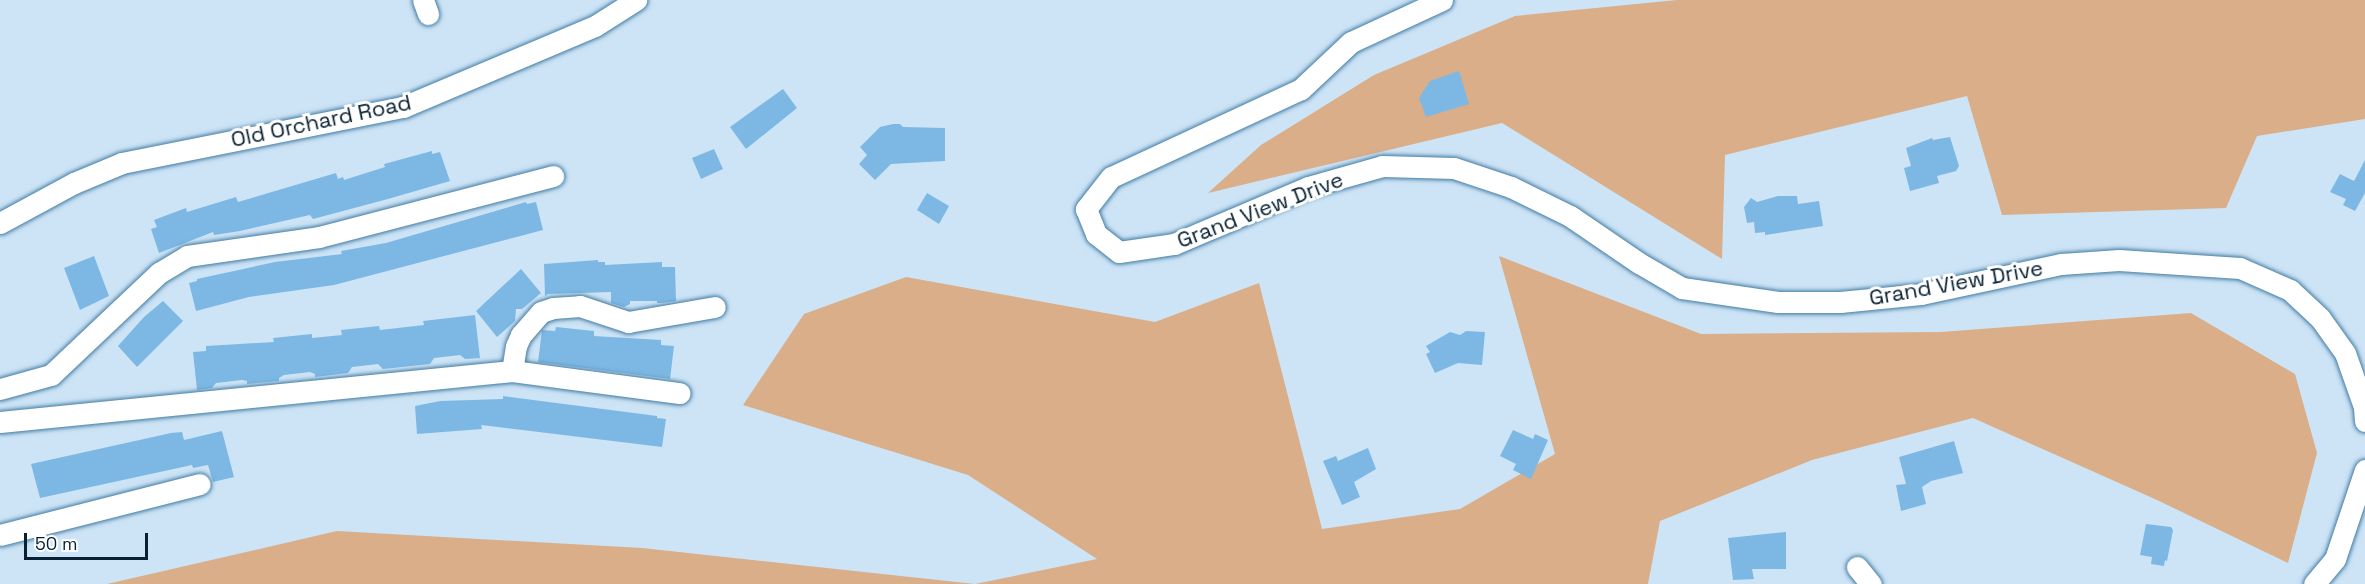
<!DOCTYPE html>
<html>
<head>
<meta charset="utf-8">
<style>
  body { margin:0 }
  #map { position:relative; width:2365px; height:584px; overflow:hidden; background:#cde4f6; font-family:"Space Grotesk",sans-serif }
  div>[style] { position:absolute }
  .green>* { inset:0; background:#d9ae89 }
  .building>* { inset:0; background:#7db8e4 }
  .roads { filter:drop-shadow(0 0 2px #427ca4) drop-shadow(0 0 2px #427ca4) }
  .minor>* { height:21px; margin:-10.5px; padding:0 10.5px; transform-origin:10.5px; border-radius:10.5px; background:#fff }
  span { translate:-50% -50%; white-space:nowrap; text-align:center; line-height:1.15; -webkit-text-stroke:6px #fff; paint-order:stroke }
  .street-label { font-size:22px; color:#082031 }
  .scale { position:absolute; left:24px; top:533px; width:124px; height:27px; box-sizing:border-box; border:3px solid #082031; border-top:0; padding-left:8px; font-size:18px; line-height:21px; white-space:nowrap; color:#082031; -webkit-text-stroke:4px #fff; paint-order:stroke }
</style>
</head>
<body>
<div id="map">
  <div class="green">
    <div style="clip-path:polygon(1677px 0,2365px 0,2365px 119px,2257px 136px,2226px 208px,2002px 215px,1967px 96px,1725px 155px,1722px 259px,1502px 123px,1208px 193px,1261px 145px,1374px 75px,1515px 16px)"></div>
    <div style="clip-path:polygon(1499px 256px,1701px 334px,1941px 332px,2191px 313px,2295px 374px,2317px 453px,2288px 563px,2157px 500px,1973px 418px,1812px 460px,1660px 521px,1648px 584px,107px 584px,337px 531px,642px 548px,975px 584px,1097px 559px,968px 475px,743px 405px,804px 314px,906px 277px,1155px 322px,1259px 283px,1322px 529px,1460px 509px,1555px 454px)"></div>
  </div>
  <div class="building">
    <div style="clip-path:polygon(1459px 71px,1469px 104px,1426px 117px,1419px 98px,1430px 81px)"></div>
    <div style="clip-path:polygon(783px 89px,797px 108px,746px 149px,730px 127px)"></div>
    <div style="clip-path:polygon(893px 124px,900px 124px,903px 127px,945px 128px,945px 161px,891px 164px,875px 180px,859px 164px,867px 155px,860px 147px,880px 127px)"></div>
    <div style="clip-path:polygon(1950px 137px,1959px 166px,1956px 171px,1937px 176px,1939px 183px,1910px 191px,1904px 168px,1911px 166px,1906px 148px,1932px 138px,1933px 140px)"></div>
    <div style="clip-path:polygon(714px 149px,723px 169px,701px 179px,692px 158px)"></div>
    <div style="clip-path:polygon(432px 151px,432px 154px,440px 152px,450px 181px,388px 199px,313px 219px,310px 215px,240px 231px,214px 235px,213px 232px,159px 253px,151px 229px,157px 227px,154px 220px,186px 208px,187px 212px,236px 197px,238px 202px,336px 173px,338px 179px,343px 177px,344px 180px,385px 167px,384px 164px)"></div>
    <div style="clip-path:polygon(2365px 160px,2365px 193px,2355px 211px,2343px 205px,2346px 199px,2330px 192px,2340px 174px,2354px 181px)"></div>
    <div style="clip-path:polygon(927px 193px,949px 206px,939px 224px,917px 210px)"></div>
    <div style="clip-path:polygon(1778px 196px,1797px 196px,1798px 204px,1819px 201px,1823px 226px,1765px 235px,1765px 232px,1755px 233px,1754px 222px,1747px 223px,1744px 207px,1751px 198px,1757px 202px)"></div>
    <div style="clip-path:polygon(526px 202px,527px 204px,536px 202px,543px 230px,334px 285px,249px 297px,196px 311px,189px 283px,197px 281px,197px 279px,275px 262px,342px 254px,341px 251px,386px 243px)"></div>
    <div style="clip-path:polygon(94px 256px,109px 296px,80px 310px,64px 268px)"></div>
    <div style="clip-path:polygon(598px 260px,598px 262px,605px 262px,605px 265px,662px 262px,662px 267px,675px 267px,676px 301px,662px 303px,657px 303px,657px 301px,630px 301px,630px 304px,624px 307px,611px 303px,611px 292px,548px 294px,545px 296px,544px 264px)"></div>
    <div style="clip-path:polygon(521px 269px,541px 293px,522px 309px,516px 309px,515px 321px,497px 337px,476px 311px)"></div>
    <div style="clip-path:polygon(163px 301px,183px 321px,137px 367px,118px 346px,144px 317px)"></div>
    <div style="clip-path:polygon(475px 315px,480px 358px,465px 359px,460px 355px,434px 358px,430px 364px,383px 369px,378px 364px,352px 367px,348px 373px,315px 377px,315px 374px,310px 372px,284px 375px,279px 378px,279px 381px,247px 384px,247px 381px,242px 380px,216px 383px,212px 388px,197px 390px,193px 352px,206px 351px,206px 346px,274px 342px,273px 338px,312px 334px,312px 338px,342px 335px,341px 330px,379px 326px,380px 330px,424px 325px,423px 321px)"></div>
    <div style="clip-path:polygon(556px 327px,594px 331px,594px 336px,661px 340px,661px 345px,674px 346px,670px 379px,538px 362px,542px 330px,555px 331px)"></div>
    <div style="clip-path:polygon(1466px 331px,1485px 332px,1482px 365px,1458px 363px,1435px 373px,1426px 354px,1430px 352px,1426px 346px,1450px 332px,1460px 335px)"></div>
    <div style="clip-path:polygon(503px 396px,657px 416px,657px 418px,666px 419px,662px 447px,481px 425px,482px 429px,417px 434px,415px 406px,440px 401px,503px 399px)"></div>
    <div style="clip-path:polygon(1513px 430px,1533px 439px,1535px 434px,1548px 440px,1531px 479px,1513px 470px,1516px 464px,1500px 456px)"></div>
    <div style="clip-path:polygon(222px 431px,234px 477px,213px 482px,208px 465px,193px 468px,192px 465px,40px 498px,31px 464px,171px 433px,182px 432px,184px 440px)"></div>
    <div style="clip-path:polygon(1954px 441px,1963px 473px,1931px 481px,1922px 487px,1926px 504px,1901px 511px,1896px 485px,1906px 484px,1899px 457px)"></div>
    <div style="clip-path:polygon(1368px 448px,1376px 469px,1354px 482px,1360px 497px,1342px 505px,1323px 461px,1336px 456px,1338px 461px)"></div>
    <div style="clip-path:polygon(2146px 524px,2171px 527px,2173px 530px,2167px 561px,2165px 560px,2164px 566px,2151px 564px,2152px 557px,2140px 555px)"></div>
    <div style="clip-path:polygon(1786px 532px,1786px 569px,1752px 569px,1754px 579px,1733px 580px,1728px 538px)"></div>
  </div>
  <div class="roads">
    <div class="minor">
      <div style="left:423px;top:0;width:15px;rotate:70deg"></div>
      <div style="left:1442px;top:0;width:100px;rotate:155.2deg"></div>
      <div style="left:1351px;top:42px;width:69px;rotate:136.8deg"></div>
      <div style="left:1301px;top:89px;width:209px;rotate:155.1deg"></div>
      <div style="left:1111px;top:177px;width:41px;rotate:128deg"></div>
      <div style="left:1086px;top:209px;width:27px;rotate:68deg"></div>
      <div style="left:1096px;top:234px;width:29px;rotate:38deg"></div>
      <div style="left:1119px;top:252px;width:56px;rotate:-8.3deg"></div>
      <div style="left:1174px;top:244px;width:146px;rotate:-23deg"></div>
      <div style="left:1308px;top:187px;width:77px;rotate:-15.8deg"></div>
      <div style="left:1382px;top:166px;width:72px;rotate:1.6deg"></div>
      <div style="left:1454px;top:168px;width:60px;rotate:18.4deg"></div>
      <div style="left:1511px;top:187px;width:66px;rotate:26.2deg"></div>
      <div style="left:1570px;top:216px;width:83px;rotate:34.3deg"></div>
      <div style="left:1639px;top:263px;width:50px;rotate:30.2deg"></div>
      <div style="left:1682px;top:288px;width:97px;rotate:8.3deg"></div>
      <div style="left:1778px;top:302px;width:62px"></div>
      <div style="left:1840px;top:302px;width:81px;rotate:-5.6deg"></div>
      <div style="left:1921px;top:294px;width:143px;rotate:-12.1deg"></div>
      <div style="left:2061px;top:264px;width:58px;rotate:-3.9deg"></div>
      <div style="left:2119px;top:260px;width:121px;rotate:3.8deg"></div>
      <div style="left:2240px;top:268px;width:55px;rotate:23.7deg"></div>
      <div style="left:2290px;top:290px;width:41px;rotate:43deg"></div>
      <div style="left:2320px;top:318px;width:43px;rotate:54.5deg"></div>
      <div style="left:2345px;top:353px;width:57px;rotate:70.6deg"></div>
      <div style="left:2364px;top:407px;width:14px;rotate:86deg"></div>
      <div style="left:0;top:223px;width:84px;rotate:-28.4deg"></div>
      <div style="left:74px;top:183px;width:52px;rotate:-22.6deg"></div>
      <div style="left:122px;top:163px;width:287px;rotate:-11.3deg"></div>
      <div style="left:403px;top:107px;width:208px;rotate:-22.9deg"></div>
      <div style="left:595px;top:26px;width:49px;rotate:-32.4deg"></div>
      <div style="left:512px;top:371px;width:25px;rotate:-81deg"></div>
      <div style="left:516px;top:346px;width:12px;rotate:-66deg"></div>
      <div style="left:521px;top:335px;width:30px;rotate:-49deg"></div>
      <div style="left:541px;top:312px;width:13px;rotate:-18deg"></div>
      <div style="left:553px;top:308px;width:27px;rotate:-4deg"></div>
      <div style="left:580px;top:306px;width:51px;rotate:18.4deg"></div>
      <div style="left:628px;top:322px;width:88px;rotate:-9.8deg"></div>
      <div style="left:0;top:389px;width:53px;rotate:-15.4deg"></div>
      <div style="left:51px;top:375px;width:149px;rotate:-43.4deg"></div>
      <div style="left:159px;top:273px;width:33px;rotate:-31deg"></div>
      <div style="left:187px;top:256px;width:133px;rotate:-8.2deg"></div>
      <div style="left:319px;top:237px;width:242px;rotate:-14.6deg"></div>
      <div style="left:0;top:422px;width:515px;rotate:-5.69deg"></div>
      <div style="left:512px;top:371px;width:169px;rotate:7.5deg"></div>
      <div style="left:0;top:535px;width:206px;rotate:-14.3deg"></div>
      <div style="left:1857px;top:567px;width:22px;rotate:51deg"></div>
      <div style="left:2314px;top:584px;width:33px;rotate:-50deg"></div>
      <div style="left:2335px;top:559px;width:94px;rotate:-71.4deg"></div>
    </div>
  </div>
  <div class="street-label">
    <span style="left:321px;top:121px;rotate:-12deg">Old Orchard Road</span>
    <span style="left:1260px;top:210px;rotate:-21deg">Grand View Drive</span>
    <span style="left:1956px;top:283px;rotate:-10deg">Grand View Drive</span>
  </div>
  <div class="scale">50 m</div>
</div>
</body>
</html>
